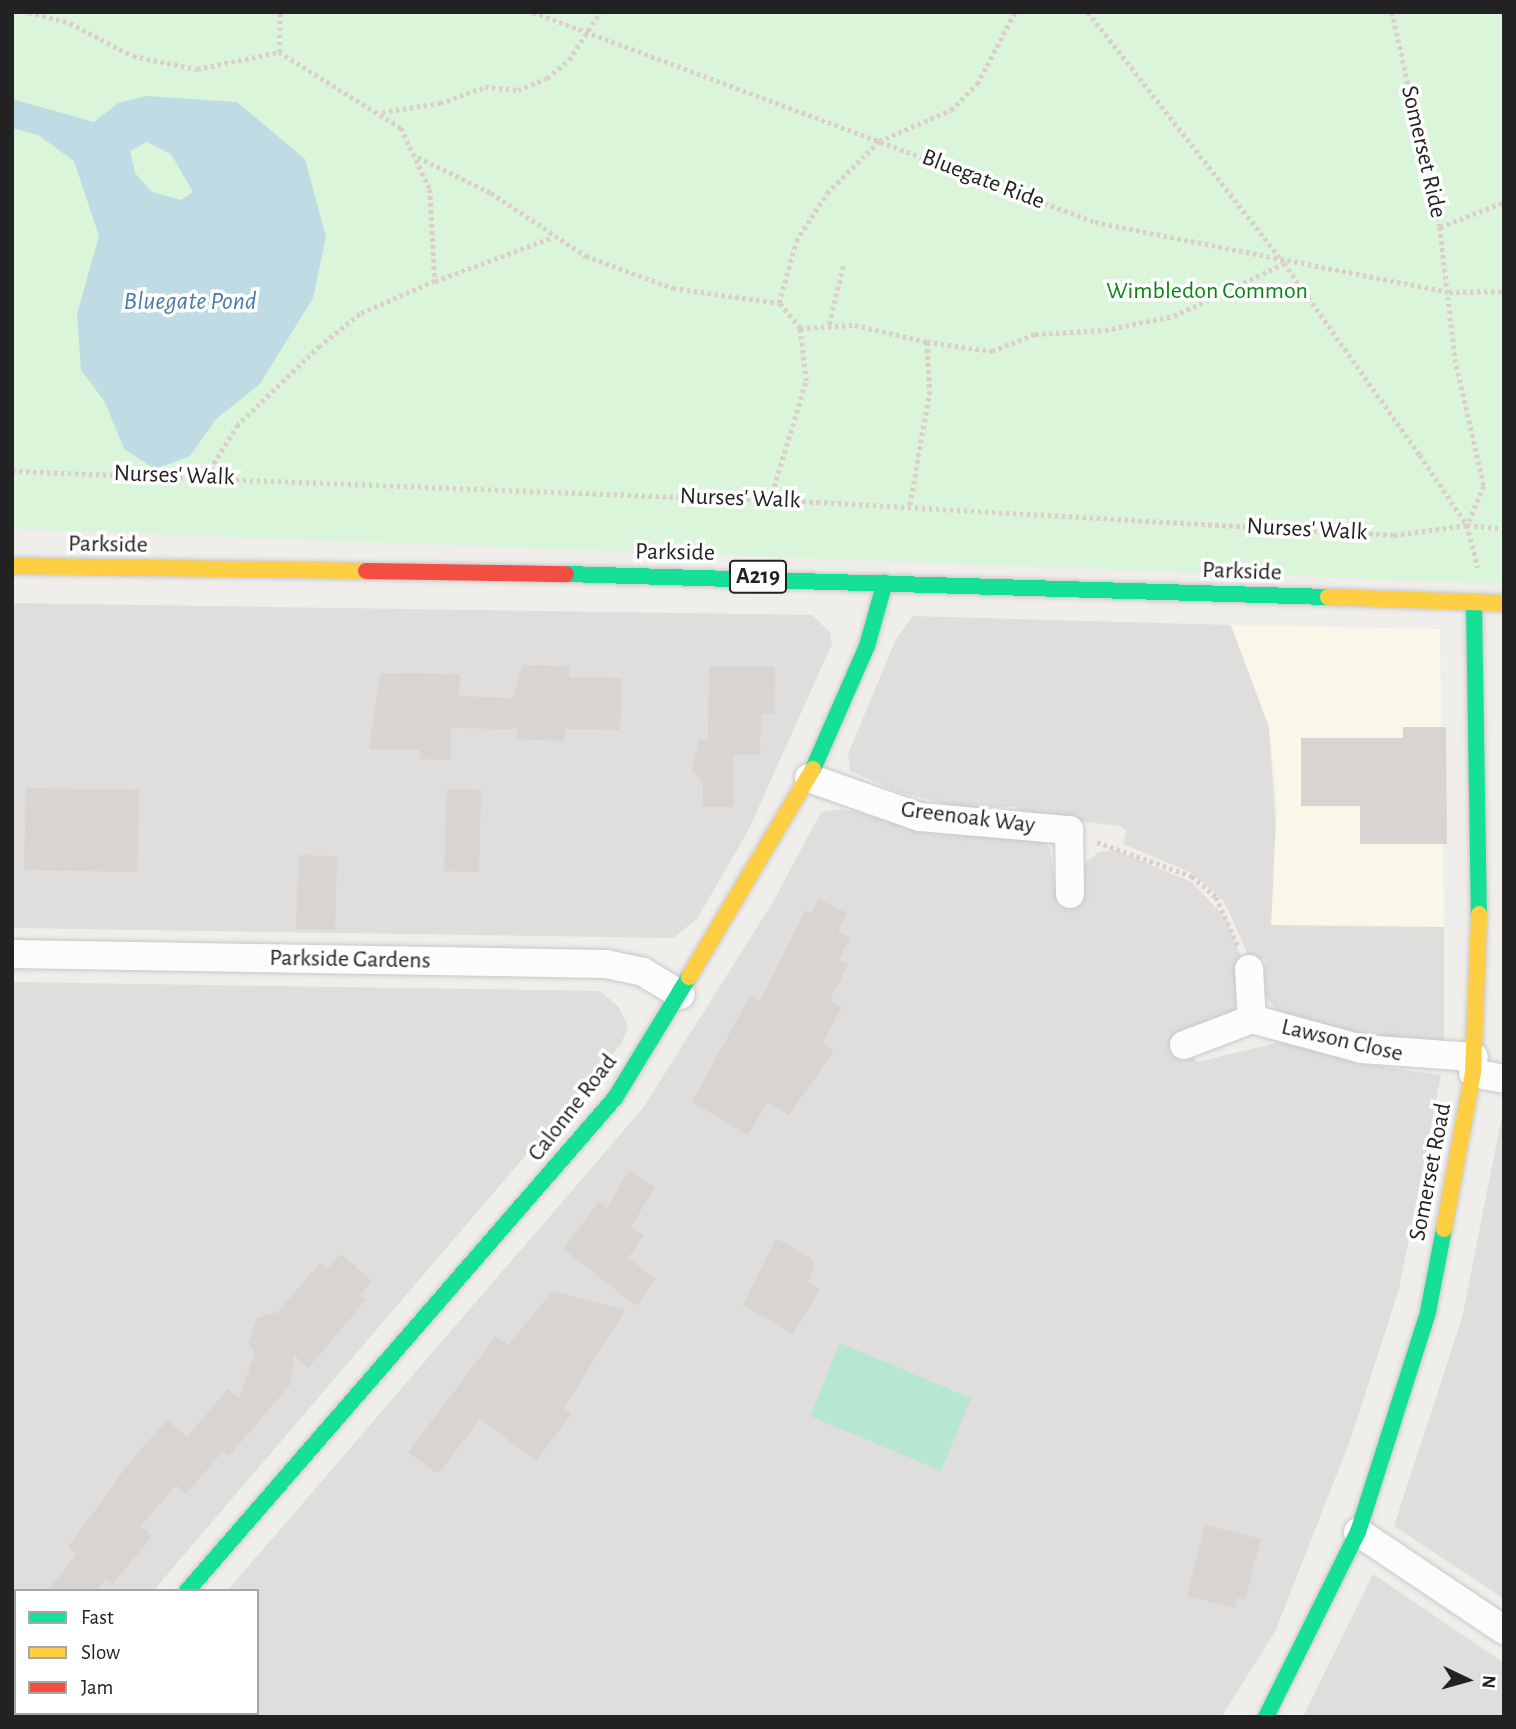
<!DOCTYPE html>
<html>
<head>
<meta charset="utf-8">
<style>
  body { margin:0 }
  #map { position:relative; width:1516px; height:1729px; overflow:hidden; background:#f0eeeb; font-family:"Alegreya Sans",sans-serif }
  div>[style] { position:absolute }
  .residential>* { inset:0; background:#dfdedc }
  .education>* { inset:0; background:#f8f7e8 }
  .park>* { inset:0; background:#daf5da }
  .pitch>* { inset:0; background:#b7e6d2 }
  .water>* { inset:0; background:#bfdbe3 }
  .building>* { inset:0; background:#d7d4d2 }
  .path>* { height:4.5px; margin-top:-2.25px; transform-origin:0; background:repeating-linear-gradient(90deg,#dccecd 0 3.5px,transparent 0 7px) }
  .roads { filter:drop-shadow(0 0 2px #c9c8c7) drop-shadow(0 0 2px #c9c8c7) }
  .street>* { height:28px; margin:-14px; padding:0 14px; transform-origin:14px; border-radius:14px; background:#fdfcfc }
  .fast>* { height:16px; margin:-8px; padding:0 8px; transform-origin:8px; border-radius:8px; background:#16e098 }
  .slow>* { height:16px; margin:-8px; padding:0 8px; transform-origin:8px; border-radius:8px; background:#ffcf43 }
  .jam>* { height:16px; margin:-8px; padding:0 8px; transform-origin:8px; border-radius:8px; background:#f24e42 }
  span { translate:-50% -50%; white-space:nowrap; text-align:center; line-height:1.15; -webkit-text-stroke:7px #fff; paint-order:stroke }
  .shield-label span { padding:2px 5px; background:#fff; border:2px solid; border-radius:5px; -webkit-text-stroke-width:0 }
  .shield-label { font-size:23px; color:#222; font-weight:700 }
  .street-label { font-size:24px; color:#222 }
  .park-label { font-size:24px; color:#0c8416 }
  .water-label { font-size:26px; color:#4a7aab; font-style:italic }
  .frame { position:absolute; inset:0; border:14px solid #222; pointer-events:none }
  .legend { position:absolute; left:14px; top:1589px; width:245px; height:126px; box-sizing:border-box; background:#fff; border:2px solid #a7a7a7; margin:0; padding:9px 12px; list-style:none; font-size:21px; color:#222 }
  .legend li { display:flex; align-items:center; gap:14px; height:35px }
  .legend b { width:35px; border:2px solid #a7a7a7 }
  .north { position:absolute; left:1432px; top:1645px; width:70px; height:70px; -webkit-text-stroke:5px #fff; paint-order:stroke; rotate:95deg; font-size:19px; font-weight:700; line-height:28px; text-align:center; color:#222 }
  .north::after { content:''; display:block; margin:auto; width:24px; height:32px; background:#222; clip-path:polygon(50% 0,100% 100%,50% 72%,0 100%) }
</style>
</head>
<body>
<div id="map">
  <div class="residential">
    <div style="clip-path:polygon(12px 603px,812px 615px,830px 632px,832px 644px,748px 831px,697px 919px,673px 938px,12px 928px)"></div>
    <div style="clip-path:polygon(913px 616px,1231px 625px,1269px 727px,1277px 845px,1371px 924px,1444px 927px,1444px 1044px,1402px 1047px,1281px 1015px,1264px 995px,1265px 959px,1250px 959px,1224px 901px,1192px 873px,1123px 844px,1126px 830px,1119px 826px,1014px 813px,1017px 807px,959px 807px,898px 792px,850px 771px,848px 754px,896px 639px)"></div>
    <div style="clip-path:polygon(843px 809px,944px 834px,1036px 836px,1050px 848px,1058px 903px,1065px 906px,1087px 861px,1099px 852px,1115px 850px,1192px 882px,1226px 919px,1244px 965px,1232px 1017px,1191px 1053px,1197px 1062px,1289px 1040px,1365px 1064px,1441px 1075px,1399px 1289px,1351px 1438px,1275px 1632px,1221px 1717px,117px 1717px,257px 1713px,257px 1591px,227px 1591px,643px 1108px,773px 902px,821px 812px)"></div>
    <div style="clip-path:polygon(12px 982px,600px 991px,619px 1007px,628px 1027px,621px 1044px,153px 1591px,16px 1591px,16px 1713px,47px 1717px,12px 1717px)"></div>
    <div style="clip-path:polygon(1504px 1106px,1504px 1599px,1394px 1526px,1462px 1318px)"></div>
    <div style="clip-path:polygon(1373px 1574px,1504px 1663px,1504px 1717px,1303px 1717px)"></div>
  </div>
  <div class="education">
    <div style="clip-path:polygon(1231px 625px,1440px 629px,1444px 927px,1271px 925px,1277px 802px,1269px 727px)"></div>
  </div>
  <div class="park">
    <div style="clip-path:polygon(12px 12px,1504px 12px,1504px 584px,12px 529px)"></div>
  </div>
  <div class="pitch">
    <div style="clip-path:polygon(840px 1343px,971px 1398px,941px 1471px,810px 1416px)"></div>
  </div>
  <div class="water">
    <div style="clip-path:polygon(evenodd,146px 96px,237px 102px,305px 159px,326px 237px,313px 298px,260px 384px,216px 419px,190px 456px,155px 469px,124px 449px,105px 402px,81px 370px,77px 314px,99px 236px,74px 161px,38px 135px,12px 128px,12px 99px,94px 122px,118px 103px,146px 96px,147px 142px,171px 154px,193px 192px,181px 200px,152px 192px,135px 173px,130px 151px,147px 142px)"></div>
  </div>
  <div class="building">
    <div style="clip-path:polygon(522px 665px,569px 666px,569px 677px,622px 678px,620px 730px,565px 729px,564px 741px,517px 739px,518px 729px,451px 728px,451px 760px,420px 759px,420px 750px,369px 749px,380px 673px,460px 674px,459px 696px,513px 698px)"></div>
    <div style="clip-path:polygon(709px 667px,775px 667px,774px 714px,761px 714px,760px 755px,734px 755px,734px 807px,703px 807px,703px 781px,692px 770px,699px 740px,708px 740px)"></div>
    <div style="clip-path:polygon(1403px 727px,1446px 727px,1447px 844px,1360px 844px,1360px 806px,1301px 806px,1301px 738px,1403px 738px)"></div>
    <div style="clip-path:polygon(26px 788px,139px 790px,137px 872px,24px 870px)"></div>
    <div style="clip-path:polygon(447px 789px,481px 790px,479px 872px,444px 871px)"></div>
    <div style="clip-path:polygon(299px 855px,337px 856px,335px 930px,296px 929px)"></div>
    <div style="clip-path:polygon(819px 899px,847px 913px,838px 931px,850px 937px,839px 960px,848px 965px,830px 1000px,842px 1007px,822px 1044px,834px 1051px,789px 1115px,768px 1102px,748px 1135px,692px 1102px,750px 996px,760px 1001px,805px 911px,811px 913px)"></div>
    <div style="clip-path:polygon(629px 1171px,655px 1187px,631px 1227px,644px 1236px,628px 1258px,656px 1279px,636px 1306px,563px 1249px,599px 1202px,607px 1208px)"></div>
    <div style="clip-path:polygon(776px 1238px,815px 1261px,809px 1282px,820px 1289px,793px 1334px,743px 1305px)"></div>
    <div style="clip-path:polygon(341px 1254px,372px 1281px,360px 1295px,366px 1300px,308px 1368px,294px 1355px,290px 1385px,229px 1456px,223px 1451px,186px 1494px,176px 1485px,141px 1526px,152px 1536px,113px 1584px,106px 1579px,96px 1591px,47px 1591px,77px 1554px,68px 1547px,133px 1458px,167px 1420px,187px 1437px,228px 1389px,239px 1398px,255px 1354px,248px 1343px,257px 1318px,278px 1312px,320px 1263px,327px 1269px)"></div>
    <div style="clip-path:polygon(553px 1291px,625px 1310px,564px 1408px,571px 1414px,536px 1461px,480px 1419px,438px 1474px,408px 1452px,496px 1336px,508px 1345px)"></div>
    <div style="clip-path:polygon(1205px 1525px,1261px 1539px,1245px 1600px,1237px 1598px,1235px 1608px,1187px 1596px)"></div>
  </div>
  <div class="path">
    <div style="left:29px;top:12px;width:42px;rotate:15deg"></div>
    <div style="left:70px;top:23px;width:71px;rotate:27.6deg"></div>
    <div style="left:133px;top:56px;width:65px;rotate:11.5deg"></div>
    <div style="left:197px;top:69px;width:84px;rotate:-11.7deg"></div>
    <div style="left:279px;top:52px;width:144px;rotate:31.9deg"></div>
    <div style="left:401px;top:128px;width:68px;rotate:64.6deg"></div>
    <div style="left:430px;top:189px;width:92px;rotate:86.9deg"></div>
    <div style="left:435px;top:281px;width:82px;rotate:156.3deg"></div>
    <div style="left:360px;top:314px;width:51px;rotate:141.3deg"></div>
    <div style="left:320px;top:346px;width:114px;rotate:136.1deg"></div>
    <div style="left:238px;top:425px;width:61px;rotate:121.6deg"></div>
    <div style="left:533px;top:12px;width:600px;rotate:20.49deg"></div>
    <div style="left:1095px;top:222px;width:361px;rotate:11.2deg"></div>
    <div style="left:1449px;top:292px;width:55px;rotate:-1deg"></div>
    <div style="left:1088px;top:12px;width:318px;rotate:52deg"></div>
    <div style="left:1284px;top:263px;width:235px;rotate:54.7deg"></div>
    <div style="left:1420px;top:455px;width:84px;rotate:56.1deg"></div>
    <div style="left:1467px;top:525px;width:44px;rotate:75.7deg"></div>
    <div style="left:1392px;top:12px;width:220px;rotate:77.4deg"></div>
    <div style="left:1440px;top:227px;width:133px;rotate:83.5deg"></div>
    <div style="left:1455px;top:359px;width:130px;rotate:77.1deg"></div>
    <div style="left:1484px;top:486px;width:41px;rotate:112.8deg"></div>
    <div style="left:279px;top:52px;width:40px;rotate:-88.6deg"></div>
    <div style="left:382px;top:112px;width:59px;rotate:-8.8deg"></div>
    <div style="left:440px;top:103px;width:48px;rotate:-19.6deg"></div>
    <div style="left:485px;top:87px;width:33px;rotate:5deg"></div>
    <div style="left:518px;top:90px;width:31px;rotate:-22deg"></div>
    <div style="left:547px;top:78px;width:28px;rotate:-39deg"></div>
    <div style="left:569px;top:60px;width:57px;rotate:-57.1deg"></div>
    <div style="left:418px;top:157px;width:81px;rotate:26.3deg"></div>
    <div style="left:491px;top:193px;width:114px;rotate:33.6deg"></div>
    <div style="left:586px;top:256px;width:93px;rotate:20.2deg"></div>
    <div style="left:673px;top:288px;width:107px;rotate:8.1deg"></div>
    <div style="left:1440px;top:227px;width:69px;rotate:-21.3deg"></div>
    <div style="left:435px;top:281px;width:124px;rotate:-20.3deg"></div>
    <div style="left:829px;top:324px;width:60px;rotate:-76.4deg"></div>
    <div style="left:800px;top:328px;width:55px;rotate:-3.1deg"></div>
    <div style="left:855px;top:325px;width:74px;rotate:13.3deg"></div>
    <div style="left:927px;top:342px;width:49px;rotate:86.5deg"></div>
    <div style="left:930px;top:391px;width:118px;rotate:99.8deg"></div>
    <div style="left:927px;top:342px;width:66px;rotate:7.9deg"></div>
    <div style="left:992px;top:351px;width:46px;rotate:-21.6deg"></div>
    <div style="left:1035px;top:334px;width:70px;rotate:-3.3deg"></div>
    <div style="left:1105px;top:330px;width:70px;rotate:-11.5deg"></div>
    <div style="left:1174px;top:316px;width:121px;rotate:-25.5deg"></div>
    <div style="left:12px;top:471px;width:806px;rotate:2.21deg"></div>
    <div style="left:817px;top:502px;width:578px;rotate:3.27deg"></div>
    <div style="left:1394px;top:535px;width:74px;rotate:-7.8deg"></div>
    <div style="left:1467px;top:525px;width:37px;rotate:6deg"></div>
    <div style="left:770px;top:500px;width:124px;rotate:-73.2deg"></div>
    <div style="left:806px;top:381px;width:53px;rotate:-96.5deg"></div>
    <div style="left:800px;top:328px;width:33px;rotate:-130deg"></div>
    <div style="left:779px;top:303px;width:64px;rotate:-74.7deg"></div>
    <div style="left:796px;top:241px;width:57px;rotate:-57.1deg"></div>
    <div style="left:827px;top:193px;width:74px;rotate:-45deg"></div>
    <div style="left:879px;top:141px;width:78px;rotate:-23.3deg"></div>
    <div style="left:951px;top:110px;width:37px;rotate:-45deg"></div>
    <div style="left:977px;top:84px;width:81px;rotate:-62.2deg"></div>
    <div style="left:1097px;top:842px;width:101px;rotate:19.7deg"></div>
    <div style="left:1192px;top:876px;width:32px;rotate:41deg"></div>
    <div style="left:1216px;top:897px;width:54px;rotate:65.8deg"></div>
  </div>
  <div class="roads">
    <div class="street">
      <div style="left:809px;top:778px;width:118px;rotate:19.4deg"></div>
      <div style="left:920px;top:817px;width:150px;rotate:5deg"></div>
      <div style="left:1069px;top:830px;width:64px;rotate:89.1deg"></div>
      <div style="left:12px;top:954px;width:594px;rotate:0.96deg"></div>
      <div style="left:606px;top:964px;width:38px;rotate:12deg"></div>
      <div style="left:643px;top:972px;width:44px;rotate:31.2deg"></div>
      <div style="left:1249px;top:969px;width:50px;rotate:86.6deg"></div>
      <div style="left:1252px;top:1019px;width:114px;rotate:15.3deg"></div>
      <div style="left:1362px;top:1049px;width:112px;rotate:4.1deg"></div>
      <div style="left:1184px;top:1045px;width:73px;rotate:-20.9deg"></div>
      <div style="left:1473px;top:1073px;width:32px;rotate:11deg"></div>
      <div style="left:1358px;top:1532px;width:176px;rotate:33.9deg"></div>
    </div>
    <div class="fast">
      <div style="left:566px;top:574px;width:762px;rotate:1.73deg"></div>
      <div style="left:1474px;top:603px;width:311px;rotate:89.1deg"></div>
      <div style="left:813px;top:769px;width:134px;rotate:-66.3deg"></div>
      <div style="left:867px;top:646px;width:66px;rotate:-74.3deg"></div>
      <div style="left:187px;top:1591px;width:653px;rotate:-49.04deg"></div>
      <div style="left:615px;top:1098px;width:142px;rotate:-58.6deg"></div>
      <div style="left:1266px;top:1717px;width:207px;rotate:-63.6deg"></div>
      <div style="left:1358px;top:1532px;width:231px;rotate:-72.3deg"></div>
      <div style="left:1428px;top:1312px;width:85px;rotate:-79.1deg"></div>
    </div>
    <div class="slow">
      <div style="left:12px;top:566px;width:354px;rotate:0.8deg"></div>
      <div style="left:1328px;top:597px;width:176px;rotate:2deg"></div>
      <div style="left:689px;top:977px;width:242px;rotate:-59.2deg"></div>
      <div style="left:1444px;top:1229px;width:159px;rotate:-79.5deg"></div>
      <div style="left:1473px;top:1073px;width:159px;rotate:-87.8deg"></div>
    </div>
    <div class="jam">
      <div style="left:366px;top:571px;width:200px;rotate:0.9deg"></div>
      <div style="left:81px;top:1717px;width:4px;rotate:-63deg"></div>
    </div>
  </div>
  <div class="shield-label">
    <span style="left:758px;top:577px">A219</span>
  </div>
  <div class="street-label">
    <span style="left:1423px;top:152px;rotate:77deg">Somerset Ride</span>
    <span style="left:983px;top:180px;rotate:21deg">Bluegate Ride</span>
    <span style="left:174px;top:476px;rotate:2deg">Nurses' Walk</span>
    <span style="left:740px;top:499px;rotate:2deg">Nurses' Walk</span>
    <span style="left:1307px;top:530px;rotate:3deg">Nurses' Walk</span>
    <span style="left:108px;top:545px;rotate:1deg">Parkside</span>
    <span style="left:675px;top:553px;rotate:1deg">Parkside</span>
    <span style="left:1242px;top:572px;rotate:2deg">Parkside</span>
    <span style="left:968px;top:818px;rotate:7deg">Greenoak Way</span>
    <span style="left:350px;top:960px;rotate:1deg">Parkside Gardens</span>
    <span style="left:1342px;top:1041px;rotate:13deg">Lawson Close</span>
    <span style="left:573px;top:1108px;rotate:-52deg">Calonne Road</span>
    <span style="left:1431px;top:1172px;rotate:-79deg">Somerset Road</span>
  </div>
  <div class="park-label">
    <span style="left:1207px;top:292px">Wimbledon Common</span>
  </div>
  <div class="water-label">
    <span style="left:190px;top:302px">Bluegate Pond</span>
  </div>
  <div class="frame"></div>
  <ul class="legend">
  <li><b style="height:9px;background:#16e098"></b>Fast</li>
  <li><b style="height:9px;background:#ffcf43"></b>Slow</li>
  <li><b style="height:9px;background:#f24e42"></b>Jam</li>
  </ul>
  <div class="north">N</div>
</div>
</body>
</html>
